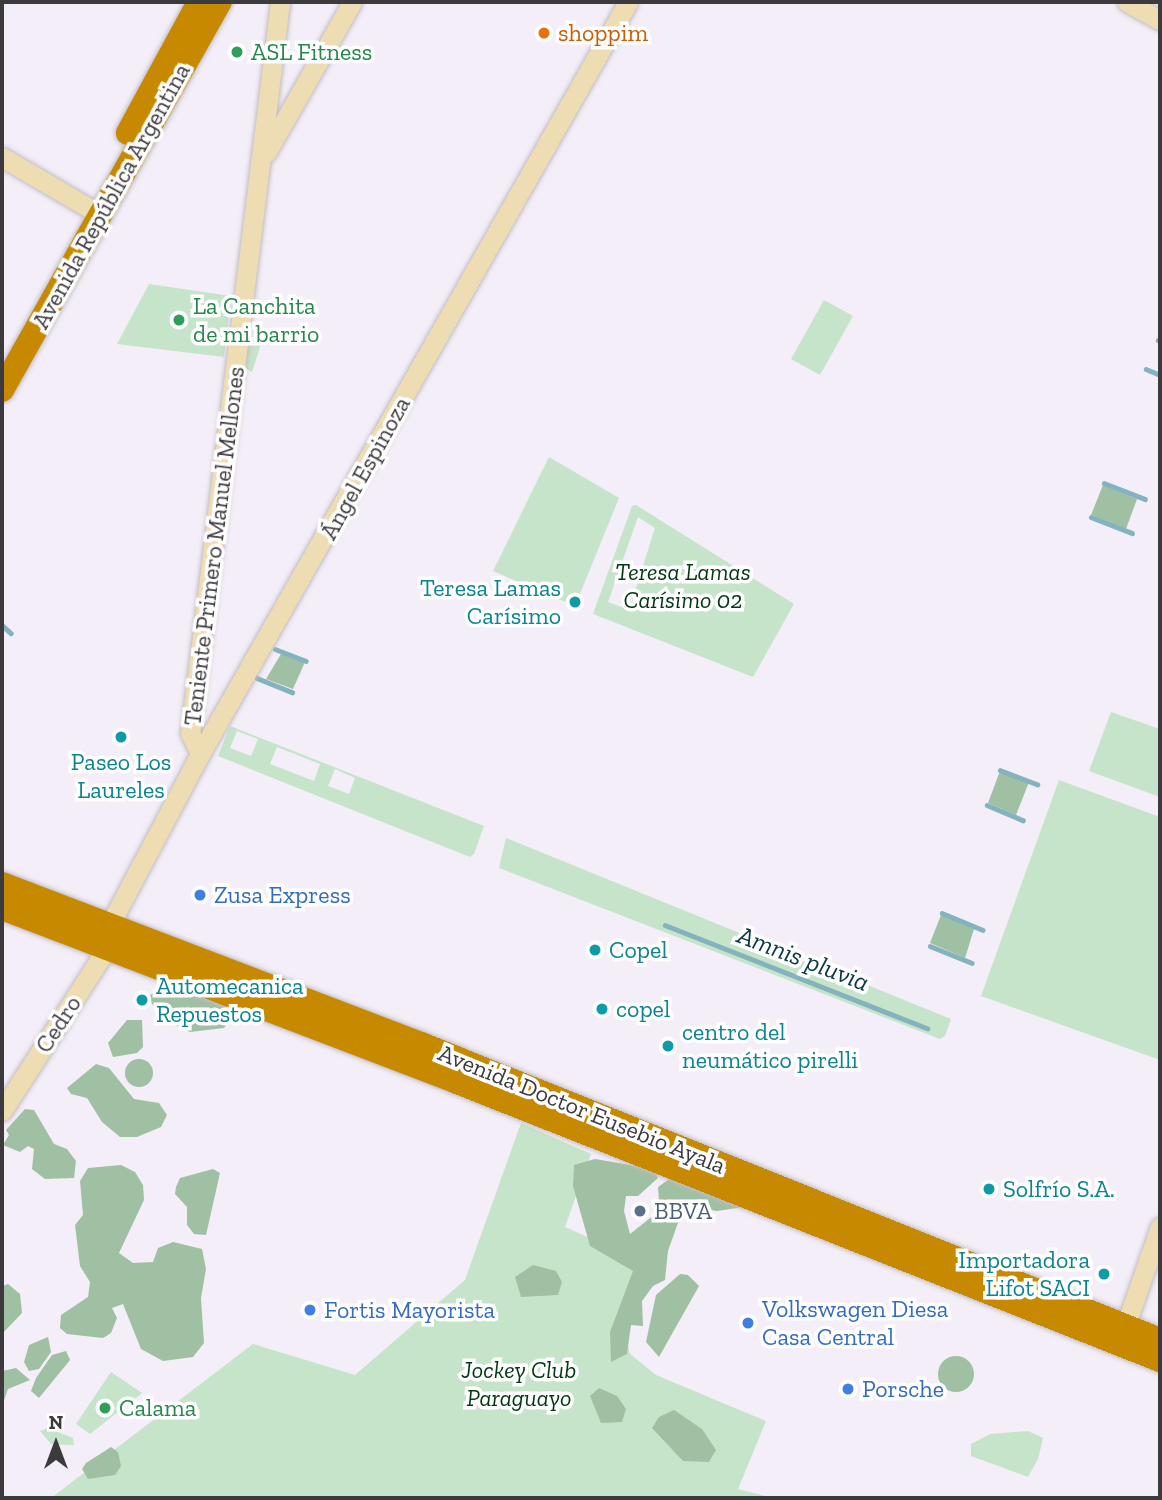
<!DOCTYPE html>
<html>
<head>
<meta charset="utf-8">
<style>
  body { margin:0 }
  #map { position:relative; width:1162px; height:1500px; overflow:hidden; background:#f3eef7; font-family:"Zilla Slab",serif }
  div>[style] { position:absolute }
  .green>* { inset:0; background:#c6e4c9 }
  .forest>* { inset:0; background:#a0c0a3 }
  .round { border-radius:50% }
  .stream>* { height:4.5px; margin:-2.25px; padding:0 2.25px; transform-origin:2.25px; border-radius:2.25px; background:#83b3be }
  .roads { filter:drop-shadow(0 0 2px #c2bdc5) drop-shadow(0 0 2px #c2bdc5) }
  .secondary>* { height:19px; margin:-9.5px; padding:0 9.5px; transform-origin:9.5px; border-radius:9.5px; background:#eedcb2 }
  .highway>* { height:24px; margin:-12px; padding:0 12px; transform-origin:12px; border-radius:12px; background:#c68900 }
  .dots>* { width:19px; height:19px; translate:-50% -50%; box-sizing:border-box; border:4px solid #fefefe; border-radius:50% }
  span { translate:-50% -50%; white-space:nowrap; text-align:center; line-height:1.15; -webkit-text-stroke:7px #fefefe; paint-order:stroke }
  .food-label { font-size:24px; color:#c56008 }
  .left { translate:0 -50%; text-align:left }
  .leisure-label { font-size:24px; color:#27864d }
  .street-label { font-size:24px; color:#3c3a3d }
  .park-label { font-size:24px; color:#033813; font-style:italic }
  .culture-label { font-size:24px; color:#0d838f }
  .right { translate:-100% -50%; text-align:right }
  .shop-label { font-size:24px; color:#366cbe }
  .service-label { font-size:24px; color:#4e5e75 }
  .water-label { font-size:26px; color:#093841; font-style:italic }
  .frame { position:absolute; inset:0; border:4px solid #3c3a3d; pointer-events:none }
  .north { position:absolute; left:21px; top:1409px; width:70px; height:70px; -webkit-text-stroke:5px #fefefe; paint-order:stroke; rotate:0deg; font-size:19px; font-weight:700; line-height:28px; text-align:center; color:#3c3a3d }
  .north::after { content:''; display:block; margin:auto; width:24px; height:32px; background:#3c3a3d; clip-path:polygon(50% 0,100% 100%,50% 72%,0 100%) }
</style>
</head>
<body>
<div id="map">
  <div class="green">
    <div style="clip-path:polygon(149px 284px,231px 296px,224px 357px,117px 344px)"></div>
    <div style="clip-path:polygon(824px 300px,853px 316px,820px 375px,791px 359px)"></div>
    <div style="clip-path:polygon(245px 335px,261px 344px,252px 372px,242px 366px)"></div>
    <div style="clip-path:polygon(549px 457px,619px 498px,575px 606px,493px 571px)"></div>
    <div style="clip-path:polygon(evenodd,636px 505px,794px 604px,753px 677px,593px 614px,632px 506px,636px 505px,638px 517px,655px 528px,629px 610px,608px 602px,638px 517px)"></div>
    <div style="clip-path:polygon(1111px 712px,1160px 729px,1160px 797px,1089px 771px)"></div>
    <div style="clip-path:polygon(evenodd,230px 726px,484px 826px,474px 854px,470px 857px,218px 756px,230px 726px,237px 731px,258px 739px,251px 756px,230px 748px,237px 731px,230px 726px,277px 747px,320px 764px,314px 781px,270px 764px,277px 747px,230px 726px,335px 769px,355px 778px,349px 794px,328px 786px,335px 769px)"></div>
    <div style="clip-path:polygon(1059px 780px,1160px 817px,1160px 1060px,981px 996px)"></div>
    <div style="clip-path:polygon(506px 838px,951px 1019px,945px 1036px,940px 1039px,499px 868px)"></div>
    <div style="clip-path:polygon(521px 1123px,591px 1154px,565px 1227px,651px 1265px,626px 1338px,630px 1354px,656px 1375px,766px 1421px,738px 1489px,773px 1498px,51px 1498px,253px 1344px,355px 1375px,465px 1280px)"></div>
    <div style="clip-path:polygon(111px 1372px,142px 1393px,90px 1434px,76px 1424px)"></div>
    <div style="clip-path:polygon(48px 1428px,73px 1438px,74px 1445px,51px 1444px,40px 1431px)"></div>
    <div style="clip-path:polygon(1028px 1431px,1043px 1438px,1038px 1459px,1028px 1477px,971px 1456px,971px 1444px,990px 1434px)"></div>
  </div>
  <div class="forest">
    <div style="clip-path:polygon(1103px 485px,1137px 499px,1126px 529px,1091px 515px)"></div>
    <div style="clip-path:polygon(281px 654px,305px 662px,293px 689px,266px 679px)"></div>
    <div style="clip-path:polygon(1000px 771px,1029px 782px,1016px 815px,988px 803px)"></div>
    <div style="clip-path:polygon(941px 915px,974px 929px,965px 958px,930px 943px)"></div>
    <div style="clip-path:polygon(175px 983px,222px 1000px,231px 1019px,224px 1028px,190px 1032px,161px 1018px,148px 997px,160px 987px)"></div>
    <div style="clip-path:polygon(127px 1020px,142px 1020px,143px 1047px,137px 1053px,113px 1057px,108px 1043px)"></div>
    <div class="round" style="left:125px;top:1059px;width:28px;height:28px"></div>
    <div style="clip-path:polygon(96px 1064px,109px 1068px,134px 1099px,159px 1103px,167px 1115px,161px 1127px,137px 1137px,120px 1137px,102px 1122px,87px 1098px,71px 1094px,67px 1088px)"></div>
    <div style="clip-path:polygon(25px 1109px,34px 1110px,54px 1144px,67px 1149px,76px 1161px,74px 1178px,45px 1179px,32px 1169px,34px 1149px,28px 1146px,20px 1152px,3px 1145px,9px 1135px,6px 1130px)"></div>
    <div style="clip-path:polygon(595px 1159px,654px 1169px,658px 1178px,638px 1196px,626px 1196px,624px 1211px,630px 1234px,654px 1215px,666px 1213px,669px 1206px,659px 1202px,658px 1187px,672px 1177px,744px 1207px,717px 1211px,684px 1206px,668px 1251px,665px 1280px,653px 1286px,642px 1301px,643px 1326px,631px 1325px,627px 1354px,611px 1362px,610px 1332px,633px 1271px,590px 1246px,573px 1186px,574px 1165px)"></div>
    <div style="clip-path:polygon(121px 1165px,135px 1172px,143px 1185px,144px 1200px,119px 1253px,133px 1263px,153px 1262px,158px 1248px,173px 1242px,202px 1249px,206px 1269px,201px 1298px,204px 1343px,193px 1357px,163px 1361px,141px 1349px,123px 1304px,112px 1308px,117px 1318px,111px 1333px,103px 1338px,67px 1334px,60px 1328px,61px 1315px,88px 1297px,90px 1282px,80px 1266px,75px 1225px,83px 1215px,80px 1181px,88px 1168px)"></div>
    <div style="clip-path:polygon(213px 1169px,220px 1173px,206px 1235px,194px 1234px,187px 1225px,187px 1207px,175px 1194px,176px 1187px,180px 1178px)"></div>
    <div style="clip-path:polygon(533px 1265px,556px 1271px,562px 1282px,558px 1295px,521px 1297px,515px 1277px)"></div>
    <div style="clip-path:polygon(680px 1274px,688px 1275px,699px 1286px,659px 1357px,646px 1342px,656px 1295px)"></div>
    <div style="clip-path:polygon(8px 1284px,20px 1294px,22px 1313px,2px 1334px,2px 1286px)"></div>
    <div style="clip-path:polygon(48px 1337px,51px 1352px,39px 1369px,29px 1371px,24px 1362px,29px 1345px)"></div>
    <div style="clip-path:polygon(66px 1351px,70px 1360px,39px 1398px,31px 1391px,36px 1378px,52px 1355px)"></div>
    <div class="round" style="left:938px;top:1356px;width:36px;height:36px"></div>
    <div style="clip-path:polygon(16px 1368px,30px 1380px,8px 1389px,2px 1406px,2px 1371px)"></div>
    <div style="clip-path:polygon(599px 1388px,617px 1396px,626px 1409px,622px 1422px,601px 1423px,590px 1396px)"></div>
    <div style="clip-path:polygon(674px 1410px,702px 1429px,716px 1450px,709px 1462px,683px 1461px,652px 1428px,659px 1417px)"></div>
    <div style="clip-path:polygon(111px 1447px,118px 1452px,121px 1466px,115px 1475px,88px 1479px,82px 1469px,86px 1463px)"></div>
  </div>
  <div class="stream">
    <div style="left:1158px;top:340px;width:2px;rotate:27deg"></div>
    <div style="left:1146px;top:369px;width:15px;rotate:23deg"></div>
    <div style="left:1104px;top:483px;width:44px;rotate:21.3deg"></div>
    <div style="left:1091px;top:517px;width:44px;rotate:21.3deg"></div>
    <div style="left:2px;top:625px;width:12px;rotate:42deg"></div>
    <div style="left:275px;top:649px;width:33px;rotate:21deg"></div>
    <div style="left:257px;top:678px;width:38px;rotate:22deg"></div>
    <div style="left:1000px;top:770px;width:40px;rotate:21deg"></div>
    <div style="left:987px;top:805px;width:39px;rotate:23deg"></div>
    <div style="left:942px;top:913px;width:44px;rotate:22.5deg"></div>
    <div style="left:665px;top:925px;width:282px;rotate:21.5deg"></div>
    <div style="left:930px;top:946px;width:45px;rotate:22deg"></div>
  </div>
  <div class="roads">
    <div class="secondary">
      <div style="left:1127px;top:2px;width:38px;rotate:29deg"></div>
      <div style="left:266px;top:153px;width:174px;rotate:-60.3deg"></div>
      <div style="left:2px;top:157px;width:115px;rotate:30.4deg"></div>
      <div style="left:200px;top:754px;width:23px;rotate:-115deg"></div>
      <div style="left:190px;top:733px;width:737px;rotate:-82.98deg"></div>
      <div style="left:2px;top:1111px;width:194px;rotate:-57.2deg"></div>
      <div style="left:107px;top:948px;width:22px;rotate:-85deg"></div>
      <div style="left:109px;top:926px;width:195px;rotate:-62.1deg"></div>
      <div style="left:200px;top:754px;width:865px;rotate:-60.35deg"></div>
      <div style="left:1125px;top:1327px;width:106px;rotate:-70.7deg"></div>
    </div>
    <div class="highway">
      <div style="left:128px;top:133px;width:149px;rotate:-61.5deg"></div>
      <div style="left:2px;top:390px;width:445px;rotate:-60.7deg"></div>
      <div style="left:2px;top:884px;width:449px;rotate:20.9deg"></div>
      <div style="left:421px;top:1044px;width:796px;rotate:21.83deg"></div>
      <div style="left:2px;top:908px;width:487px;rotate:20.9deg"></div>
      <div style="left:457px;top:1082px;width:756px;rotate:21.58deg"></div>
    </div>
  </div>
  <div class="dots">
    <div style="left:544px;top:33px;background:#e8710a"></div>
    <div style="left:237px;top:52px;background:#2e9e5b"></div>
    <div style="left:179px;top:320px;background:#2e9e5b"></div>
    <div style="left:575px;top:602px;background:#0f9aa8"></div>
    <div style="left:121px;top:737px;background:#0f9aa8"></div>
    <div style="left:200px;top:895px;background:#3f7fe0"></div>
    <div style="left:595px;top:950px;background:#0f9aa8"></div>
    <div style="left:142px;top:1000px;background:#0f9aa8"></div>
    <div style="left:602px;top:1009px;background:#0f9aa8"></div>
    <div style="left:668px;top:1046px;background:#0f9aa8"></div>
    <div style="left:989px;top:1189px;background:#0f9aa8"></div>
    <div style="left:640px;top:1211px;background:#5c6f8a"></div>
    <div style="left:1104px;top:1274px;background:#0f9aa8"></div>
    <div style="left:310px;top:1310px;background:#3f7fe0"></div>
    <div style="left:748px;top:1323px;background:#3f7fe0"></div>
    <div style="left:848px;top:1389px;background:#3f7fe0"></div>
    <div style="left:105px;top:1408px;background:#2e9e5b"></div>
  </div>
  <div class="food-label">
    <span class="left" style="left:558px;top:33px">shoppim</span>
  </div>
  <div class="leisure-label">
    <span class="left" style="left:251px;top:52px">ASL Fitness</span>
    <span class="left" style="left:193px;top:320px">La Canchita<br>de mi barrio</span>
    <span class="left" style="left:119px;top:1408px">Calama</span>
  </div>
  <div class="street-label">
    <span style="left:111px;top:196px;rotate:-61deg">Avenida República Argentina</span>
    <span style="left:365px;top:468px;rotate:-61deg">Ángel Espinoza</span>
    <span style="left:214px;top:546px;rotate:-83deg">Teniente Primero Manuel Mellones</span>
    <span style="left:58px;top:1024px;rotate:-57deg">Cedro</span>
    <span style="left:582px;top:1109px;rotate:22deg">Avenida Doctor Eusebio Ayala</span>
  </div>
  <div class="park-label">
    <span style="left:683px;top:586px">Teresa Lamas<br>Carísimo 02</span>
    <span style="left:519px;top:1384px">Jockey Club<br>Paraguayo</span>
  </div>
  <div class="culture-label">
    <span class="right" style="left:561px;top:602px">Teresa Lamas<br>Carísimo</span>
    <span style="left:121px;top:776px">Paseo Los<br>Laureles</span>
    <span class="left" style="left:609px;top:950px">Copel</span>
    <span class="left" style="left:156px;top:1000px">Automecanica<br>Repuestos</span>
    <span class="left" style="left:616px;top:1009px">copel</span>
    <span class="left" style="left:682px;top:1046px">centro del<br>neumático pirelli</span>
    <span class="left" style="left:1003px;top:1189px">Solfrío S.A.</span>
    <span class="right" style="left:1090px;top:1274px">Importadora<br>Lifot SACI</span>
  </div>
  <div class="shop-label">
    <span class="left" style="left:214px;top:895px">Zusa Express</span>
    <span class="left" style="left:762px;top:1323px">Volkswagen Diesa<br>Casa Central</span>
    <span class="left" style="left:324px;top:1310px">Fortis Mayorista</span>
    <span class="left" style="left:862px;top:1389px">Porsche</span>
  </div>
  <div class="service-label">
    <span class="left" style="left:654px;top:1211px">BBVA</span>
  </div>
  <div class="water-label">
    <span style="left:803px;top:959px;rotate:21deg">Amnis pluvia</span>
  </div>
  <div class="frame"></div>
  <div class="north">N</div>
</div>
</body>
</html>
